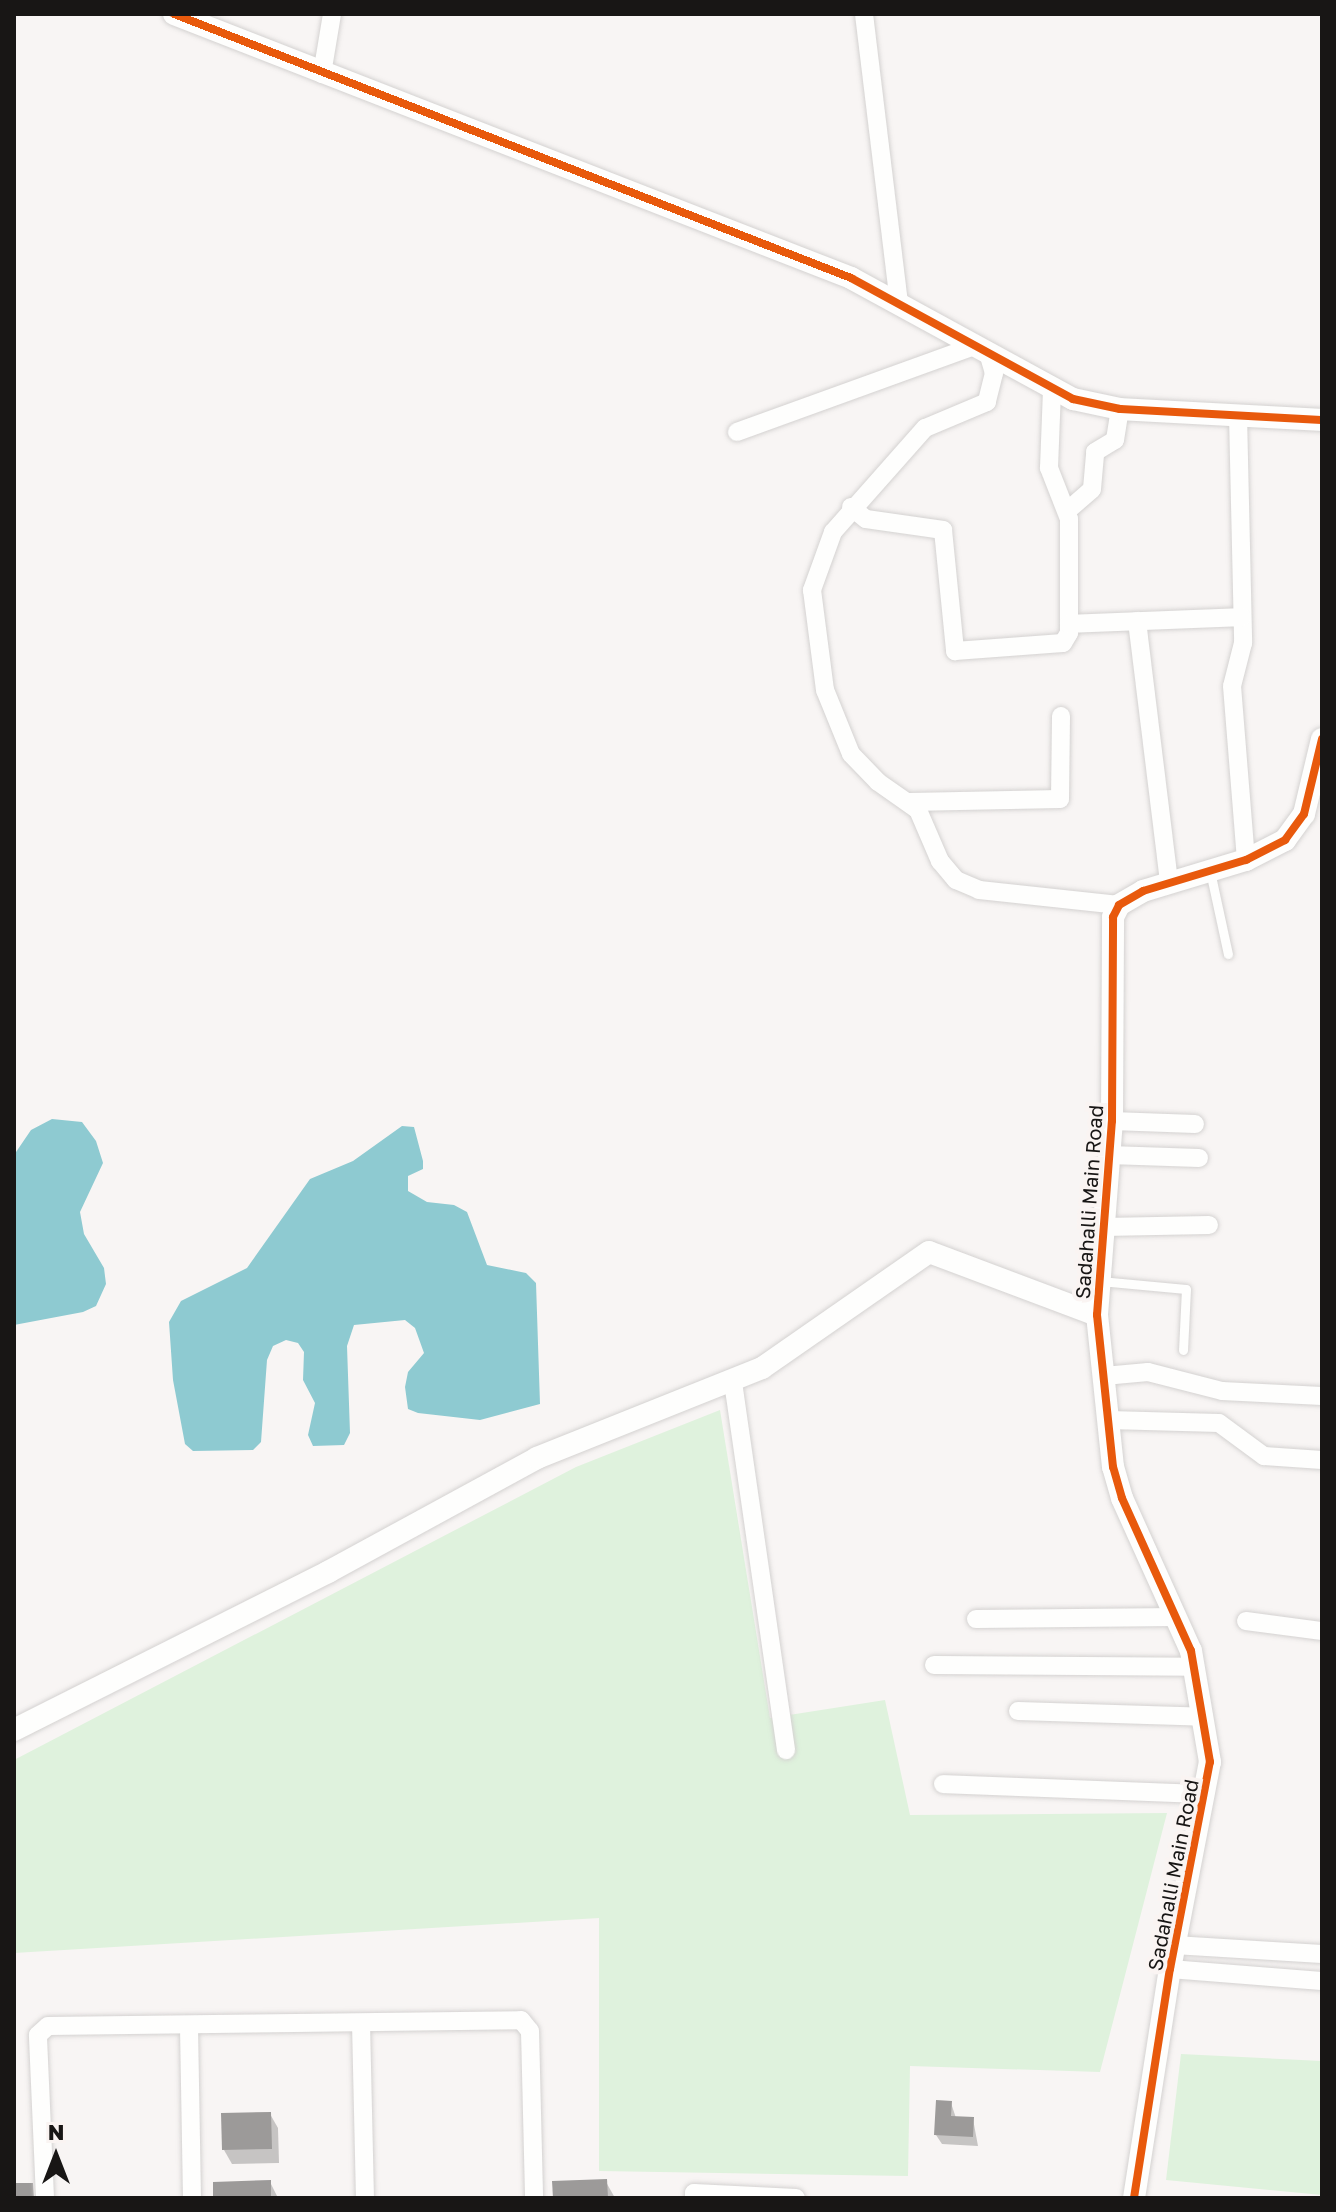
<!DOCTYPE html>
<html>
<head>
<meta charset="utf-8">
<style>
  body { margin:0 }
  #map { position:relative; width:1336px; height:2212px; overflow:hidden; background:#f8f5f4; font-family:"Golos Text",sans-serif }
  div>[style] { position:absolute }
  .green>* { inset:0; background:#dff2dd }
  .water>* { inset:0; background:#8ecad1 }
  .shadow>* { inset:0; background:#0003 }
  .building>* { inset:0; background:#9c9a99 }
  .roads { filter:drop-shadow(0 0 2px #d4d2d1) drop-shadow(0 0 2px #d4d2d1) }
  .service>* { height:9px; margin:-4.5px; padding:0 4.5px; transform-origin:4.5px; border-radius:4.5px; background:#fefefd }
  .minor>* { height:18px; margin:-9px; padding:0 9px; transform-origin:9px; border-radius:9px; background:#fefefd }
  .tertiary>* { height:22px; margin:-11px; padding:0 11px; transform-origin:11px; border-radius:11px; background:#fefefd }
  .cycleway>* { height:8px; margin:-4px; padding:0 4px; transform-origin:4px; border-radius:4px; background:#e8590c }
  span { translate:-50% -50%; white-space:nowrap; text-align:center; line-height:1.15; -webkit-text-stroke:8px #faf4f2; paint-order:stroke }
  .street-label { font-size:20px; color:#181615 }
  .frame { position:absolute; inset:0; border:16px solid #181615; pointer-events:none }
  .north { position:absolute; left:16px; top:2116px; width:80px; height:80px; -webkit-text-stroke:6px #faf4f2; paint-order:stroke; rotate:0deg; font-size:22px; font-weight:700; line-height:32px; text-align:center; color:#181615 }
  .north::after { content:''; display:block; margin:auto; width:28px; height:36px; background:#181615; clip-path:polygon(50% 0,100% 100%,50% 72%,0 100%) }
</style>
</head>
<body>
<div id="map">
  <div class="green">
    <div style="clip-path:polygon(720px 1410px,770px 1718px,885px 1700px,910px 1815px,1167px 1813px,1100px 2072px,910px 2066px,908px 2176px,599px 2171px,599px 1918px,14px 1953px,14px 1760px,576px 1467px)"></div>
    <div style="clip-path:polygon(1181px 2054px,1322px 2061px,1322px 2195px,1166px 2180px)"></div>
  </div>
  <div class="water">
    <div style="clip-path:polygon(52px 1119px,82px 1122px,96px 1141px,103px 1163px,80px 1212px,84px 1234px,104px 1268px,106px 1284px,96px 1306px,83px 1312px,14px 1325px,14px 1155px,31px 1130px)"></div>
    <div style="clip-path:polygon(402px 1126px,414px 1127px,423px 1161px,423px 1169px,408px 1176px,408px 1191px,427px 1202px,454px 1205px,467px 1212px,487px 1265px,526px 1273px,536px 1283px,540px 1404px,480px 1420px,418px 1413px,408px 1409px,405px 1387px,408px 1372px,424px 1353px,415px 1328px,405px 1320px,354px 1325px,347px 1346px,350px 1433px,344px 1445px,313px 1446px,308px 1435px,315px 1403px,303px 1380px,304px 1352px,298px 1343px,286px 1340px,273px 1346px,267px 1360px,261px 1442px,253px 1450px,193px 1451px,185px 1444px,173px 1380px,169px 1322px,181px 1301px,247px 1268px,310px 1179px,353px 1161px)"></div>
  </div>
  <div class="shadow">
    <div style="clip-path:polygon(951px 2103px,956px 2118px,973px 2119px,978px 2146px,942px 2144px,936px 2135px)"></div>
    <div style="clip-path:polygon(270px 2114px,278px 2128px,279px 2163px,232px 2164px,224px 2150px)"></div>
    <div style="clip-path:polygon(270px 2182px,278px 2198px,215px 2198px)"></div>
    <div style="clip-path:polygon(606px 2182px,615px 2198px,555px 2198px)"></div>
  </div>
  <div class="building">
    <div style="clip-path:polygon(936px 2100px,952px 2101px,951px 2116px,974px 2117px,973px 2137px,934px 2135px)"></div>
    <div style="clip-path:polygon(271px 2112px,272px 2149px,222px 2150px,221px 2113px)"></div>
    <div style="clip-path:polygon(607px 2179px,608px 2198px,553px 2198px,552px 2181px)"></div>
    <div style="clip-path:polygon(271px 2180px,271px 2198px,213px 2198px,213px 2182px)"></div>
    <div style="clip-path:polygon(14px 2183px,33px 2183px,34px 2198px,14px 2198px)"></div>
  </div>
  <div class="roads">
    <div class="service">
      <div style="left:1210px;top:871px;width:85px;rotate:77.8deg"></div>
      <div style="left:1100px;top:1281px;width:86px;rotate:5.3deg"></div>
      <div style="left:1186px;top:1289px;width:61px;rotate:92.8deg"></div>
    </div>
    <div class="minor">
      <div style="left:864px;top:14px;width:291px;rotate:83.1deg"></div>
      <div style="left:322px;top:74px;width:61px;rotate:-80.5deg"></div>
      <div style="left:989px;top:356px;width:18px;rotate:74deg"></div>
      <div style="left:994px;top:373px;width:30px;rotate:104deg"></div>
      <div style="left:987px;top:402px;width:67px;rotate:157.2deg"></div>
      <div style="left:925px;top:428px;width:139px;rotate:131.5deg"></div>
      <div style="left:833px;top:532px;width:62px;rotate:109.9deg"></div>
      <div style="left:812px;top:590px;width:101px;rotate:82.6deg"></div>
      <div style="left:825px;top:690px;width:69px;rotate:67.9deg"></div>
      <div style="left:851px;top:754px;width:39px;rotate:46deg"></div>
      <div style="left:878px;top:782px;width:49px;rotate:35deg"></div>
      <div style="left:918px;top:810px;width:56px;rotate:66.7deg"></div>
      <div style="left:940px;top:861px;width:25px;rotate:50deg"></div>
      <div style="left:956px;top:880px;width:25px;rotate:23deg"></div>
      <div style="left:979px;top:890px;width:141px;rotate:6.1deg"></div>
      <div style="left:1238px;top:415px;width:228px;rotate:88.7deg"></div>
      <div style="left:1243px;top:643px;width:44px;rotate:104.3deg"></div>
      <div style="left:1232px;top:686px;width:175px;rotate:85.4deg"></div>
      <div style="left:737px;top:432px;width:252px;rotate:-19.9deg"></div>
      <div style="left:851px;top:507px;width:19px;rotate:39deg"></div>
      <div style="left:866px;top:519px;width:78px;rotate:8.1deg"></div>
      <div style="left:943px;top:530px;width:122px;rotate:84.3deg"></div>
      <div style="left:955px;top:651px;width:108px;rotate:-4.2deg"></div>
      <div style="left:1063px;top:643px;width:12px;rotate:-59deg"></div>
      <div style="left:1069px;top:633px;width:114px;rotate:-90deg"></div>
      <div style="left:1069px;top:519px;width:55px;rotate:-111.4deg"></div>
      <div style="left:1049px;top:468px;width:77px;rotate:-87.8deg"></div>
      <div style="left:1067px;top:511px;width:33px;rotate:-41deg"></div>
      <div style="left:1092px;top:489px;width:37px;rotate:-85deg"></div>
      <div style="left:1095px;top:452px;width:23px;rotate:-31deg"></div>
      <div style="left:1115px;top:440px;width:31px;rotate:-81deg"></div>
      <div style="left:1137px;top:621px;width:264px;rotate:83deg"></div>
      <div style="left:1069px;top:624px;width:173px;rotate:-2.3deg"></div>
      <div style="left:910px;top:802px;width:150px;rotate:-1.1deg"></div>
      <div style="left:1060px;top:799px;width:83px;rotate:-89.3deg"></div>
      <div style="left:1112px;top:1121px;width:83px;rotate:2.1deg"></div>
      <div style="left:1109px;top:1155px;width:90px;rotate:1.9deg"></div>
      <div style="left:1104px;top:1227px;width:105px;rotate:-1.1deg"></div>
      <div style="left:1104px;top:1376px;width:44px;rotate:-5.2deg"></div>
      <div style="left:1148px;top:1372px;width:76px;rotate:14.4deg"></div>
      <div style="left:1222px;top:1391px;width:100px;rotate:2.9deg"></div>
      <div style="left:733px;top:1382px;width:372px;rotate:81.8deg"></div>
      <div style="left:1109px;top:1420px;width:110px;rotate:1.6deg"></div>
      <div style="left:1219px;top:1423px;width:56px;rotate:36.3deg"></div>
      <div style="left:1264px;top:1456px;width:58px;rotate:3.9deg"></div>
      <div style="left:976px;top:1619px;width:200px;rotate:-0.6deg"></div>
      <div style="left:1246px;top:1621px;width:77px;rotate:7.5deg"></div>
      <div style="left:934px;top:1665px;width:260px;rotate:0.4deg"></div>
      <div style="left:1018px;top:1711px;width:186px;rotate:1.8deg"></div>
      <div style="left:943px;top:1784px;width:262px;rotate:2.2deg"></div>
      <div style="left:1174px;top:1945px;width:148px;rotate:3.5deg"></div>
      <div style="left:1170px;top:1969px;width:152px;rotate:4.5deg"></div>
      <div style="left:361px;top:2023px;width:175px;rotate:88.7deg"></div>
      <div style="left:189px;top:2027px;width:171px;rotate:89deg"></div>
      <div style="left:45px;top:2198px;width:163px;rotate:-92.5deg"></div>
      <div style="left:38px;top:2035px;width:13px;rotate:-42deg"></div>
      <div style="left:48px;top:2026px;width:473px;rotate:-0.7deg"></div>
      <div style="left:521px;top:2020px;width:14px;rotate:51deg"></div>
      <div style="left:530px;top:2031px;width:167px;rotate:88.6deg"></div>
      <div style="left:694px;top:2198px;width:5px;rotate:-90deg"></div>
      <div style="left:694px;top:2193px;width:102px;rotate:2.8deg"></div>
    </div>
    <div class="tertiary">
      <div style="left:174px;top:14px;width:727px;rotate:21.3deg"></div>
      <div style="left:851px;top:278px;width:253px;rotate:28.6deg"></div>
      <div style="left:1073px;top:399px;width:48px;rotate:12deg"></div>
      <div style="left:1120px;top:409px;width:202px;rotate:3.1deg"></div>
      <div style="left:14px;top:1730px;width:352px;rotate:-26.7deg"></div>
      <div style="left:328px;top:1572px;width:238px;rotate:-28.6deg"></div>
      <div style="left:537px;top:1458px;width:242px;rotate:-21.8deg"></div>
      <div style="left:762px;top:1368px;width:203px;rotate:-34.8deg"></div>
      <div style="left:929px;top:1252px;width:179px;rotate:20.6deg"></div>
      <div style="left:1134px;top:2198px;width:232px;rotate:-81.1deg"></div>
      <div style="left:1170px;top:1969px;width:211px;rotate:-79.1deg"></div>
      <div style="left:1210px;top:1762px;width:113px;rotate:-99.7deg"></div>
      <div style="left:1191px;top:1651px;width:168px;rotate:-114.3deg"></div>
      <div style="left:1122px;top:1498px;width:32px;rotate:-106deg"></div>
      <div style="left:1113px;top:1467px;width:153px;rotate:-96deg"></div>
      <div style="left:1097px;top:1315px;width:195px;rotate:-85.6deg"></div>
      <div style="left:1112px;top:1121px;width:204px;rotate:-89.7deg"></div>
      <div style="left:1113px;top:917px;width:13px;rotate:-63deg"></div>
      <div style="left:1119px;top:905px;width:28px;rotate:-30deg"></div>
      <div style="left:1143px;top:891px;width:108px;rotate:-16.8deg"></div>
      <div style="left:1246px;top:860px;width:44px;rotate:-27.1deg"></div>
      <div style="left:1285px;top:840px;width:32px;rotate:-54deg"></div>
      <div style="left:1304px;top:814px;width:77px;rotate:-76.5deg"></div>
    </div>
  </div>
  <div class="cycleway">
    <div style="left:174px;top:14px;width:727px;rotate:21.3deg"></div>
    <div style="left:851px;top:278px;width:253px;rotate:28.6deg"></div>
    <div style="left:1073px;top:399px;width:48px;rotate:12deg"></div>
    <div style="left:1120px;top:409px;width:202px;rotate:3.1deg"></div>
    <div style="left:1134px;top:2198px;width:232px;rotate:-81.1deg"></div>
    <div style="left:1170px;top:1969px;width:211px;rotate:-79.1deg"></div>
    <div style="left:1210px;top:1762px;width:113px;rotate:-99.7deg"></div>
    <div style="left:1191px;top:1651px;width:168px;rotate:-114.3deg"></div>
    <div style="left:1122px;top:1498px;width:32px;rotate:-106deg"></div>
    <div style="left:1113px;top:1467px;width:153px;rotate:-96deg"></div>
    <div style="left:1097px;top:1315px;width:195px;rotate:-85.6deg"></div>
    <div style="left:1112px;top:1121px;width:204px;rotate:-89.7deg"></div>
    <div style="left:1113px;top:917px;width:13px;rotate:-63deg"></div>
    <div style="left:1119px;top:905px;width:28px;rotate:-30deg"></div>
    <div style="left:1143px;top:891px;width:108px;rotate:-16.8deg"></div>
    <div style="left:1246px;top:860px;width:44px;rotate:-27.1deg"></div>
    <div style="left:1285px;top:840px;width:32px;rotate:-54deg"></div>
    <div style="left:1304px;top:814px;width:77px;rotate:-76.5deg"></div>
  </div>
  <div class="street-label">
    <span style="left:1089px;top:1202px;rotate:-86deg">Sadahalli Main Road</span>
    <span style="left:1173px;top:1875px;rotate:-79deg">Sadahalli Main Road</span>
  </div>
  <div class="frame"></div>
  <div class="north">N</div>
</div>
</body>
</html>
